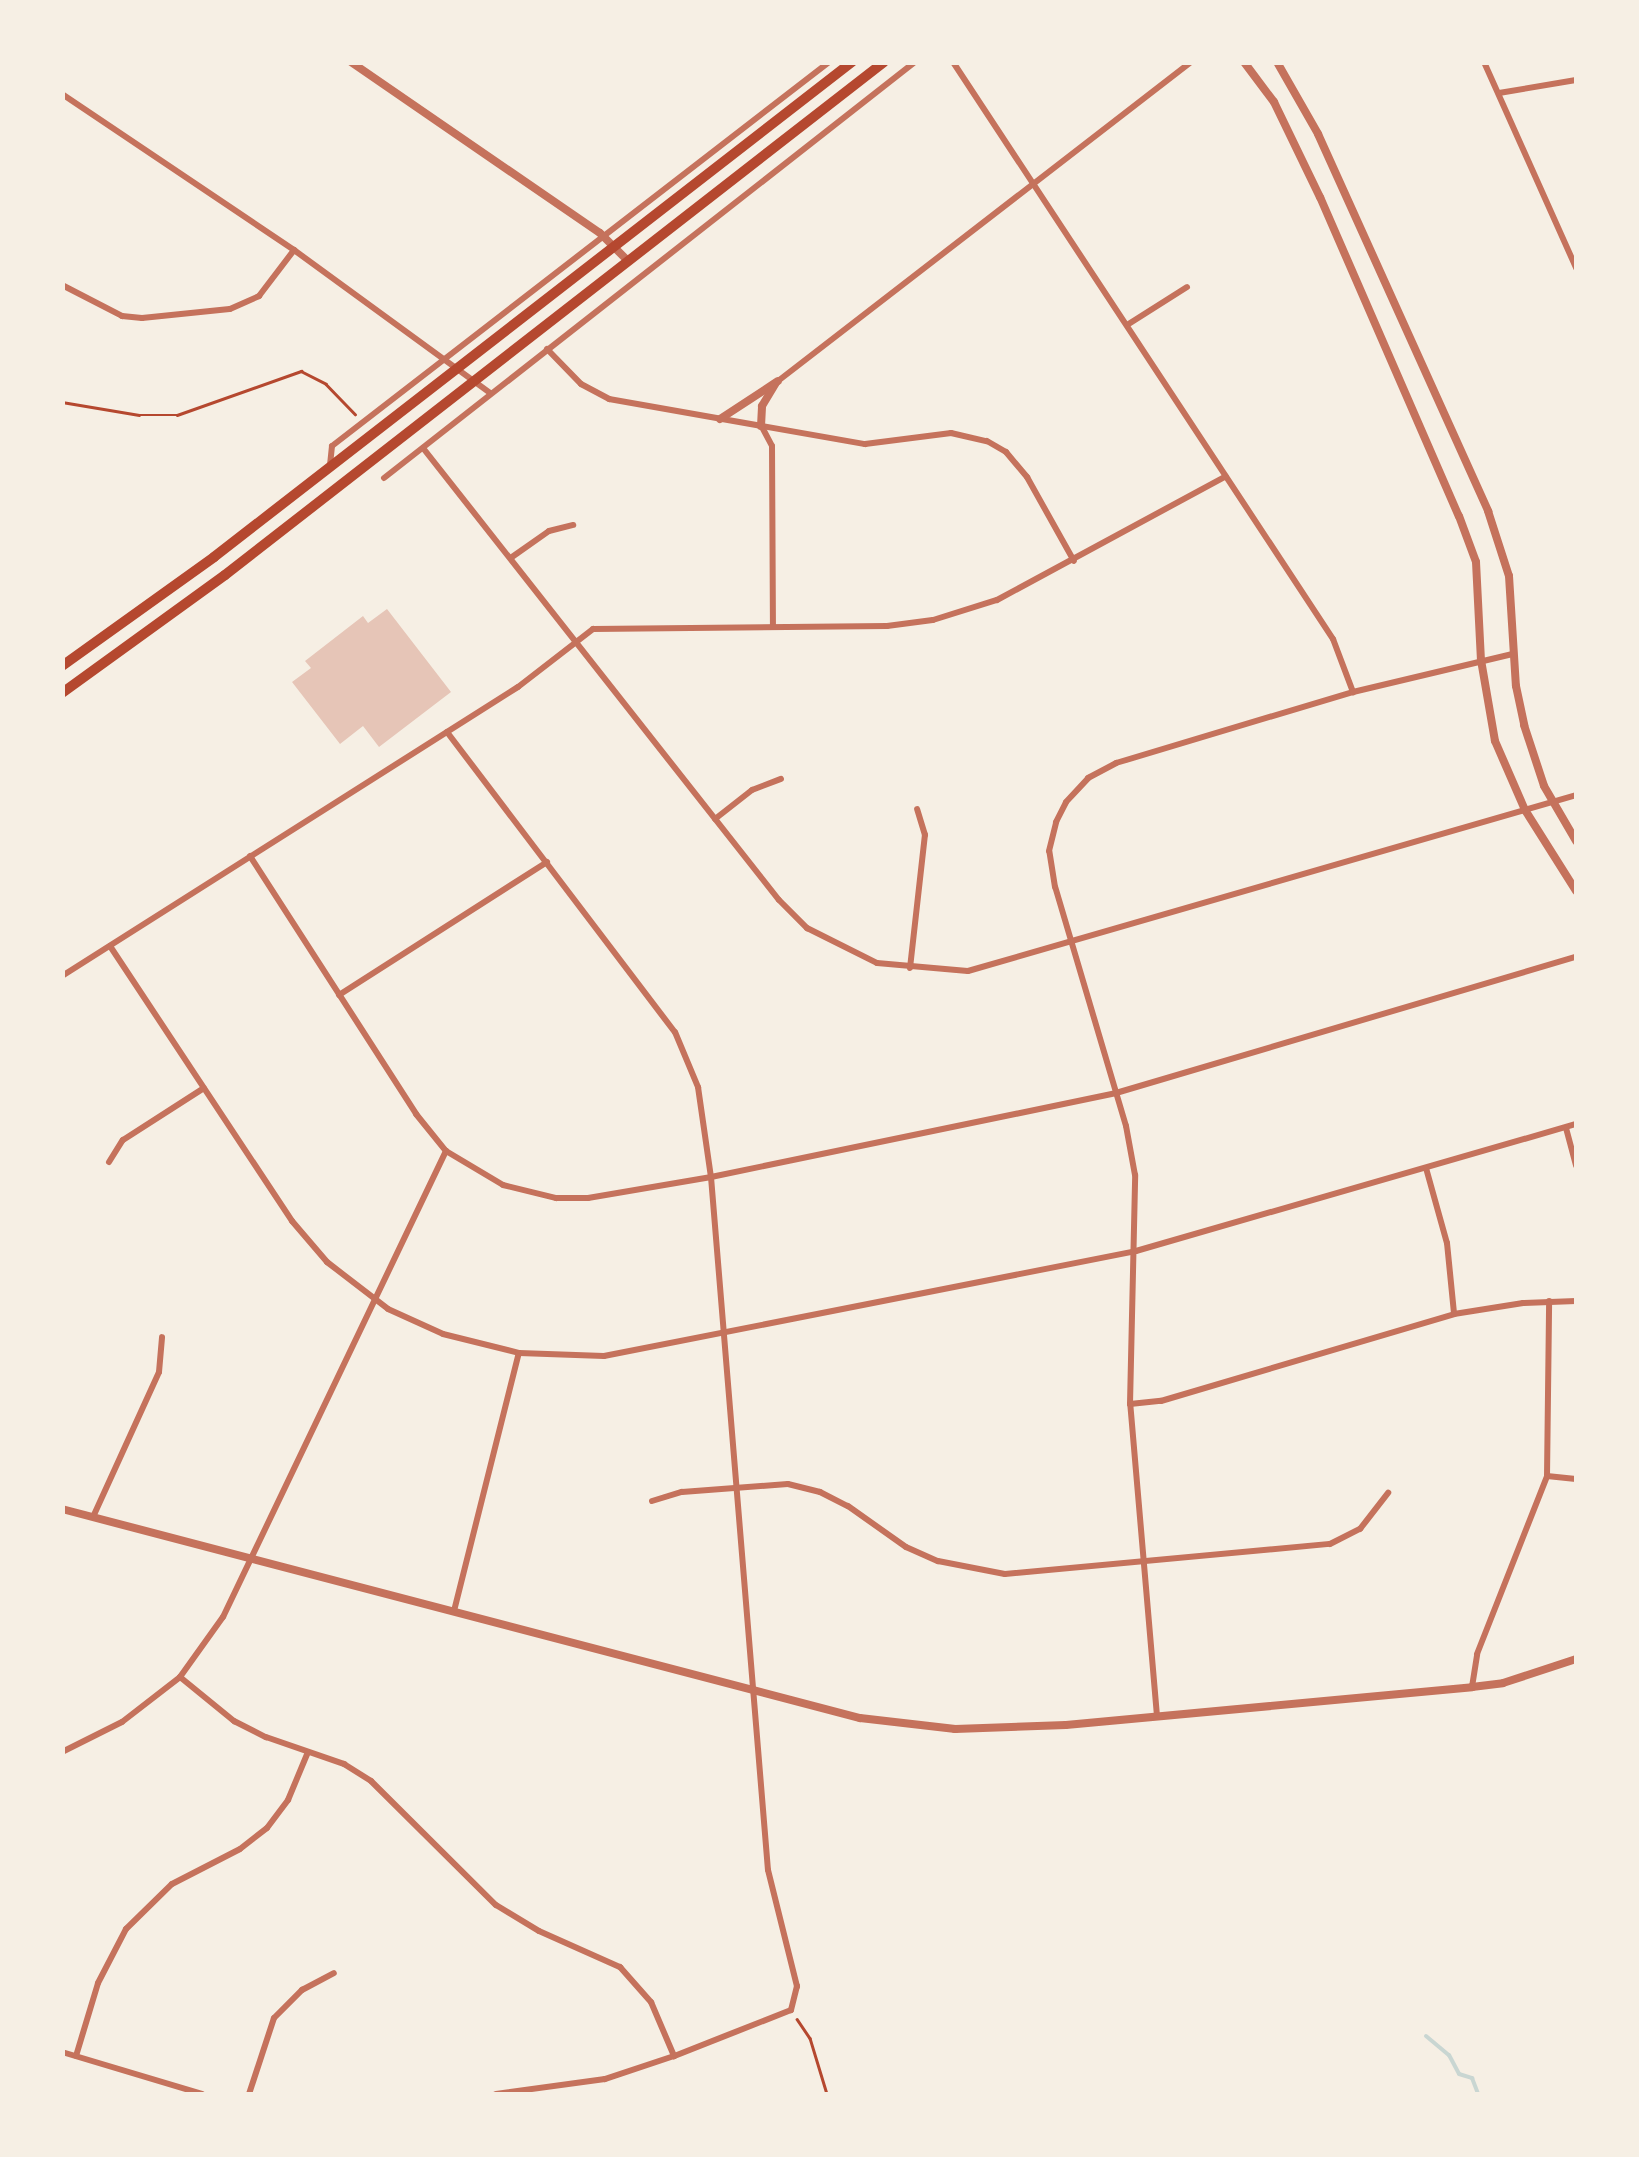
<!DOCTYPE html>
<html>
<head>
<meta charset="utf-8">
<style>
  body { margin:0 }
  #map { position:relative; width:1639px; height:2157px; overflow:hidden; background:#f6efe4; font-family:"DejaVu Sans",sans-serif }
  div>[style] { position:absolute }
  .stream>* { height:4px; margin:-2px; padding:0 2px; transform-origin:2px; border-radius:2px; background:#c9d6d2 }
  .building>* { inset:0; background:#e6c5b7 }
  .path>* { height:2.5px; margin:-1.25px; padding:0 1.25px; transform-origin:1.25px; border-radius:1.25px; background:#b5482f }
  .minor>* { height:6px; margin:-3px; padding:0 3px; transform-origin:3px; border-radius:3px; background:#c5725c }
  .tertiary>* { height:8px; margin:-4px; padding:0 4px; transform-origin:4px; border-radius:4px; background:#c5725c }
  .primary>* { height:10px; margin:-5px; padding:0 5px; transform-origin:5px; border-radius:5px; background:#b5482f }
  span { translate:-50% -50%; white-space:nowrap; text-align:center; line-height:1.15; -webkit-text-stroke:10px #f6efe4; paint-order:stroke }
  .frame { position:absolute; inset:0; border:65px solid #f6efe4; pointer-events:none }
</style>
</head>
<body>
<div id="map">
  <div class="stream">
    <div style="left:1426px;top:2036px;width:30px;rotate:40deg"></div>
    <div style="left:1449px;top:2055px;width:21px;rotate:62deg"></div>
    <div style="left:1459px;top:2074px;width:14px;rotate:17deg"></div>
    <div style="left:1472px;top:2078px;width:17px;rotate:69deg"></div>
  </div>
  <div class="building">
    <div style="clip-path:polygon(387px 609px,451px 692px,379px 747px,363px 726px,340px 744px,292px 682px,311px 668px,305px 661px,363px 616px,368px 623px)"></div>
  </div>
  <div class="path">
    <div style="left:62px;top:402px;width:78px;rotate:9.6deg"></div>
    <div style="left:139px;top:415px;width:38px"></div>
    <div style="left:177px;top:415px;width:132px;rotate:-19.5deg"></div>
    <div style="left:301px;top:371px;width:28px;rotate:27deg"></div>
    <div style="left:326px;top:384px;width:42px;rotate:46deg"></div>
    <div style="left:797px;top:2019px;width:23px;rotate:56deg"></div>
    <div style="left:810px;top:2038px;width:59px;rotate:73.1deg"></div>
  </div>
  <div class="minor">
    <div style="left:953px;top:62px;width:691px;rotate:56.63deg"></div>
    <div style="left:1333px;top:639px;width:57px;rotate:69.3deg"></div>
    <div style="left:1484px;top:62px;width:226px;rotate:65.9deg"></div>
    <div style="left:1499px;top:93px;width:78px;rotate:-9.6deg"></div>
    <div style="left:62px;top:94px;width:280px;rotate:33.9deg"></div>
    <div style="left:294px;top:250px;width:243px;rotate:36.1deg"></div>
    <div style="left:62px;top:285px;width:68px;rotate:27.3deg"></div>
    <div style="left:122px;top:316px;width:20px;rotate:6deg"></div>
    <div style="left:142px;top:318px;width:88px;rotate:-5.8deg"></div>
    <div style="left:230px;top:309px;width:32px;rotate:-24deg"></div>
    <div style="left:259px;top:296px;width:58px;rotate:-52.7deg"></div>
    <div style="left:1127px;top:325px;width:71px;rotate:-32.3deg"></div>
    <div style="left:547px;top:349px;width:49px;rotate:45.8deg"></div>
    <div style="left:581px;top:384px;width:32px;rotate:28deg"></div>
    <div style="left:609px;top:399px;width:260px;rotate:10deg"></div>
    <div style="left:865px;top:444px;width:87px;rotate:-7.3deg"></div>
    <div style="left:951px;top:433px;width:37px;rotate:13deg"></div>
    <div style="left:987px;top:441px;width:22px;rotate:30deg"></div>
    <div style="left:1006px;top:452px;width:33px;rotate:50deg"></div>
    <div style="left:1027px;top:477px;width:96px;rotate:60.8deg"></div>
    <div style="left:778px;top:381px;width:522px;rotate:-37.68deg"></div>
    <div style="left:762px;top:427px;width:21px;rotate:62deg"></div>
    <div style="left:772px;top:446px;width:179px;rotate:89.7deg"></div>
    <div style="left:423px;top:448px;width:575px;rotate:51.78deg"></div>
    <div style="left:779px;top:900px;width:40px;rotate:45deg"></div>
    <div style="left:807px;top:928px;width:78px;rotate:26.6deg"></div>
    <div style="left:877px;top:963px;width:91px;rotate:5deg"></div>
    <div style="left:968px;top:971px;width:633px;rotate:-16.14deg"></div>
    <div style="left:330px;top:465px;width:19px;rotate:-84deg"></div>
    <div style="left:332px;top:446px;width:628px;rotate:-37.69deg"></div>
    <div style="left:384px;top:478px;width:675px;rotate:-38.08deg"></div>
    <div style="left:512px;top:557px;width:45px;rotate:-35.1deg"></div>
    <div style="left:549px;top:531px;width:25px;rotate:-14deg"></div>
    <div style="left:447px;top:732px;width:377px;rotate:52.8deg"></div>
    <div style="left:675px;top:1032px;width:60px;rotate:67.3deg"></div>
    <div style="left:698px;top:1087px;width:91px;rotate:81.8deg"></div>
    <div style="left:711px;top:1177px;width:695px;rotate:85.3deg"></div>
    <div style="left:768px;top:1870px;width:120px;rotate:76deg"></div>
    <div style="left:797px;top:1986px;width:25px;rotate:104deg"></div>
    <div style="left:791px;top:2010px;width:126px;rotate:158.5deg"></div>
    <div style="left:674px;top:2056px;width:73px;rotate:161.6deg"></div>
    <div style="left:605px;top:2079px;width:110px;rotate:172.2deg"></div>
    <div style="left:715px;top:819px;width:47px;rotate:-38.1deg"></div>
    <div style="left:752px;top:790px;width:31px;rotate:-21deg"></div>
    <div style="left:250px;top:856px;width:307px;rotate:57.2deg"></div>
    <div style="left:416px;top:1114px;width:48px;rotate:51deg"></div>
    <div style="left:446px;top:1151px;width:66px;rotate:30.8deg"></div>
    <div style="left:503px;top:1185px;width:55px;rotate:13.8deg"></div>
    <div style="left:556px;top:1198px;width:32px"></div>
    <div style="left:588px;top:1198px;width:125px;rotate:-9.7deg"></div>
    <div style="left:711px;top:1177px;width:414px;rotate:-11.7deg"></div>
    <div style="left:1116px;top:1093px;width:480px;rotate:-16.5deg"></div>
    <div style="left:110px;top:946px;width:330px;rotate:56.5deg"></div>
    <div style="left:292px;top:1221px;width:54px;rotate:49.5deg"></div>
    <div style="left:327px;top:1262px;width:77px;rotate:37.6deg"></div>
    <div style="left:388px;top:1309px;width:60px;rotate:24.4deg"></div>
    <div style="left:443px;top:1334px;width:78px;rotate:14deg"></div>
    <div style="left:519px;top:1353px;width:85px;rotate:2deg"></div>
    <div style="left:604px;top:1356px;width:542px;rotate:-11.16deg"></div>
    <div style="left:1136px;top:1251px;width:458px;rotate:-16.1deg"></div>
    <div style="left:910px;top:968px;width:134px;rotate:-83.6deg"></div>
    <div style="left:925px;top:835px;width:27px;rotate:-107deg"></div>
    <div style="left:62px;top:976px;width:540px;rotate:-32.37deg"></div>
    <div style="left:518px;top:687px;width:95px;rotate:-37.7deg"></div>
    <div style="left:593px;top:629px;width:294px;rotate:-0.6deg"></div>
    <div style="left:887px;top:626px;width:46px;rotate:-7.4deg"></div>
    <div style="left:933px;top:620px;width:67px;rotate:-17.4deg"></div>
    <div style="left:997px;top:600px;width:260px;rotate:-28.4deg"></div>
    <div style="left:339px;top:995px;width:247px;rotate:-32.6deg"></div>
    <div style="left:1566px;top:1128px;width:39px;rotate:75deg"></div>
    <div style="left:109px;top:1162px;width:26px;rotate:-58deg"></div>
    <div style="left:123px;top:1140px;width:96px;rotate:-32.7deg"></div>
    <div style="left:1426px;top:1168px;width:78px;rotate:74.4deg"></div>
    <div style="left:1447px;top:1243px;width:70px;rotate:84.3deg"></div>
    <div style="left:1130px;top:1404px;width:31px;rotate:-6deg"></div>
    <div style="left:1161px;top:1401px;width:306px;rotate:-16.5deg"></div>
    <div style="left:1454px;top:1314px;width:70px;rotate:-9.1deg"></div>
    <div style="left:1523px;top:1303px;width:53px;rotate:-2.2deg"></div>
    <div style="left:1547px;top:1476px;width:29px;rotate:6deg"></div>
    <div style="left:652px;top:1501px;width:31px;rotate:-17deg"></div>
    <div style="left:682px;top:1492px;width:106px;rotate:-4.3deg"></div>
    <div style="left:788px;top:1484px;width:33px;rotate:14deg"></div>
    <div style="left:820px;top:1492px;width:31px;rotate:27deg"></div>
    <div style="left:848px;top:1506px;width:71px;rotate:35.3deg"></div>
    <div style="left:906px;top:1547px;width:35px;rotate:24deg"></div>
    <div style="left:938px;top:1561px;width:68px;rotate:11deg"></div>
    <div style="left:1005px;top:1574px;width:326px;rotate:-5.3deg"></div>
    <div style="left:1330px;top:1544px;width:34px;rotate:-27deg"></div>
    <div style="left:1360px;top:1529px;width:46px;rotate:-52.1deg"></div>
    <div style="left:93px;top:1517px;width:159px;rotate:-65.5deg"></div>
    <div style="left:159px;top:1372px;width:35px;rotate:-85deg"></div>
    <div style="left:454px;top:1611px;width:266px;rotate:-75.9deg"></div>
    <div style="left:180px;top:1677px;width:70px;rotate:39.2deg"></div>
    <div style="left:234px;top:1721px;width:36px;rotate:27deg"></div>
    <div style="left:266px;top:1737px;width:83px;rotate:19.1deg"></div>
    <div style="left:344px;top:1764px;width:32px;rotate:32deg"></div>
    <div style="left:371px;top:1781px;width:176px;rotate:44.8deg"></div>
    <div style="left:496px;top:1905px;width:50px;rotate:31.2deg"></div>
    <div style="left:539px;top:1931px;width:89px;rotate:24deg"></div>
    <div style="left:620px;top:1967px;width:47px;rotate:48.5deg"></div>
    <div style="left:651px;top:2002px;width:59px;rotate:66.9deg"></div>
    <div style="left:1472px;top:1687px;width:33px;rotate:-81deg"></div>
    <div style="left:1477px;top:1654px;width:191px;rotate:-68.5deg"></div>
    <div style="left:1547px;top:1476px;width:175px;rotate:-89.3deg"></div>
    <div style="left:1157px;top:1716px;width:313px;rotate:-94.9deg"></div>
    <div style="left:1130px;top:1404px;width:229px;rotate:-88.7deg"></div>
    <div style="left:1135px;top:1175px;width:50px;rotate:-100.4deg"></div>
    <div style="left:1126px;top:1126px;width:249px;rotate:-106.5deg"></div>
    <div style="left:1055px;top:887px;width:36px;rotate:-99deg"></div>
    <div style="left:1049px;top:851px;width:30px;rotate:-76deg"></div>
    <div style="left:1056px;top:822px;width:22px;rotate:-63deg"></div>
    <div style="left:1066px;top:802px;width:33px;rotate:-47deg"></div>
    <div style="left:1088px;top:778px;width:32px;rotate:-28deg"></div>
    <div style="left:1116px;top:763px;width:247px;rotate:-16.7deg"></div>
    <div style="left:1353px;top:692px;width:164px;rotate:-13.4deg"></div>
    <div style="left:62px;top:1752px;width:67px;rotate:-26.6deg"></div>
    <div style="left:122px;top:1722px;width:73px;rotate:-37.8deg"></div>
    <div style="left:180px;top:1677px;width:74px;rotate:-54.4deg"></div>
    <div style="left:223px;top:1617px;width:517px;rotate:-64.43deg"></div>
    <div style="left:62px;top:2052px;width:146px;rotate:16.7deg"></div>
    <div style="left:76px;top:2056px;width:76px;rotate:-73.2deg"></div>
    <div style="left:98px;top:1983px;width:61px;rotate:-62.6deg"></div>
    <div style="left:126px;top:1929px;width:64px;rotate:-44.4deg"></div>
    <div style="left:172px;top:1884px;width:76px;rotate:-27.2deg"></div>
    <div style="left:240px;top:1849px;width:34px;rotate:-38deg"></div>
    <div style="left:267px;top:1828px;width:35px;rotate:-53deg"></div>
    <div style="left:288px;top:1800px;width:52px;rotate:-67.4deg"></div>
    <div style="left:249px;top:2094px;width:80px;rotate:-71.8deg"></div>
    <div style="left:274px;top:2018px;width:40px;rotate:-45deg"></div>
    <div style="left:302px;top:1990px;width:36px;rotate:-28deg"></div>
  </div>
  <div class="tertiary">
    <div style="left:351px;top:62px;width:302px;rotate:34.5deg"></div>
    <div style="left:600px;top:233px;width:40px;rotate:45deg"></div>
    <div style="left:1244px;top:62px;width:50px;rotate:53.1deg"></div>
    <div style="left:1274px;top:102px;width:106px;rotate:64.2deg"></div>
    <div style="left:1320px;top:197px;width:348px;rotate:66.5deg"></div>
    <div style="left:1459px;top:516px;width:49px;rotate:69.7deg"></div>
    <div style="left:1476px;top:562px;width:98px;rotate:87.1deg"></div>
    <div style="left:1481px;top:660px;width:82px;rotate:80.2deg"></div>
    <div style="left:1495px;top:741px;width:75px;rotate:66.5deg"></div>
    <div style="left:1525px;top:810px;width:96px;rotate:57.8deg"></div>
    <div style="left:1277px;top:62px;width:83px;rotate:60.3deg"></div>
    <div style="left:1318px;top:134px;width:414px;rotate:65.7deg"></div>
    <div style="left:1488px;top:511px;width:68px;rotate:72.1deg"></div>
    <div style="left:1509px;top:576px;width:110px;rotate:86.4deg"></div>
    <div style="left:1516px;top:686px;width:40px;rotate:78deg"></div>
    <div style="left:1524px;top:725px;width:64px;rotate:71.8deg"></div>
    <div style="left:1544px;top:786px;width:64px;rotate:59.8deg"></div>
    <div style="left:720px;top:419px;width:69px;rotate:-33.2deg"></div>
    <div style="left:761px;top:426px;width:20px;rotate:-87deg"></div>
    <div style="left:762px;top:406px;width:26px;rotate:-59deg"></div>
    <div style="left:62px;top:1509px;width:825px;rotate:14.68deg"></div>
    <div style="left:860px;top:1718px;width:96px;rotate:6.6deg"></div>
    <div style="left:955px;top:1729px;width:111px;rotate:-2.1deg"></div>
    <div style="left:1066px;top:1725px;width:408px;rotate:-5.3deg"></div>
    <div style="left:1472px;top:1687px;width:31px;rotate:-7deg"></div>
    <div style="left:1503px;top:1683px;width:77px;rotate:-18.2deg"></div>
  </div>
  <div class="primary">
    <div style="left:62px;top:666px;width:187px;rotate:-35.6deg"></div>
    <div style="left:214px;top:557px;width:808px;rotate:-37.81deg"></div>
    <div style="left:62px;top:693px;width:201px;rotate:-35.9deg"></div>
    <div style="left:225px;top:575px;width:835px;rotate:-37.9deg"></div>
  </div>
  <div class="frame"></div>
</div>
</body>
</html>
